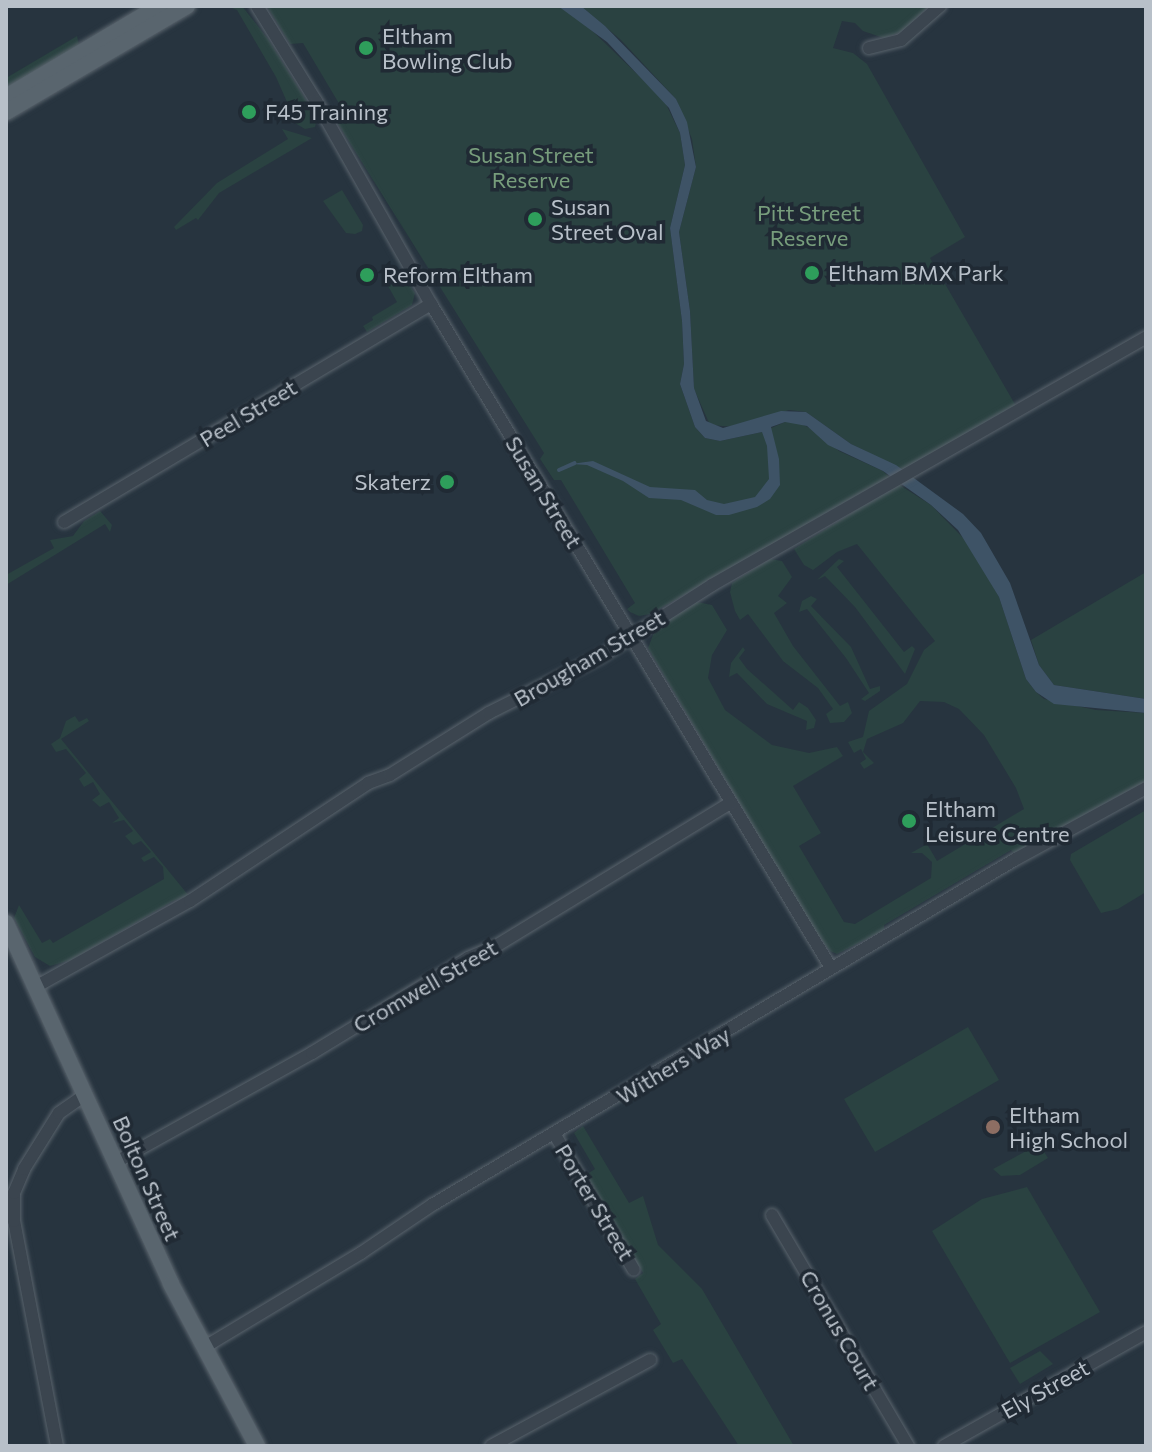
<!DOCTYPE html>
<html>
<head>
<meta charset="utf-8">
<style>
  body { margin:0 }
  #map { position:relative; width:1152px; height:1452px; overflow:hidden; background:#27343f; font-family:Commissioner,sans-serif }
  div>[style] { position:absolute }
  .green>* { inset:0; background:#2a4241 }
  .water>* { inset:0; background:#3e5366 }
  .stream>* { height:4px; margin:-2px; padding:0 2px; transform-origin:2px; border-radius:2px; background:#3e5366 }
  .roads { filter:drop-shadow(0 0 2px #59636c) drop-shadow(0 0 2px #59636c) }
  .minor>* { height:12px; margin:-6px; padding:0 6px; transform-origin:6px; border-radius:6px; background:#3b454f }
  .major>* { height:16px; margin:-8px; padding:0 8px; transform-origin:8px; border-radius:8px; background:#59656e }
  .dots>* { width:22px; height:22px; translate:-50% -50%; box-sizing:border-box; border:4px solid #202a34; border-radius:50% }
  span { translate:-50% -50%; white-space:nowrap; text-align:center; line-height:1.15; -webkit-text-stroke:7px #202a34; paint-order:stroke }
  .poi-label { font-size:22px; color:#b8c0c9 }
  .left { translate:0 -50%; text-align:left }
  .right { translate:-100% -50%; text-align:right }
  .park-label { font-size:22px; color:#779d7c }
  .street-label { font-size:22px; color:#b8c0c9 }
  .frame { position:absolute; inset:0; border:8px solid #b8c0c9; pointer-events:none }
</style>
</head>
<body>
<div id="map">
  <div class="green">
    <div style="clip-path:polygon(227px 6px,242px 6px,268px 39px,317px 118px,315px 127px,305px 129px,288px 119px,287px 102px,276px 77px,237px 10px)"></div>
    <div style="clip-path:polygon(267px 6px,558px 6px,580px 19px,664px 100px,680px 133px,685px 165px,670px 228px,682px 321px,684px 364px,680px 384px,695px 427px,705px 438px,720px 441px,762px 432px,785px 422px,797px 422px,814px 430px,839px 451px,883px 471px,891px 479px,650px 614px,639px 616px,630px 612px,627px 609px,635px 603px,561px 480px,554px 480px,540px 459px,544px 453px,338px 124px,350px 122px,303px 43px,290px 44px)"></div>
    <div style="clip-path:polygon(581px 6px,929px 6px,903px 31px,884px 38px,863px 31px,855px 23px,842px 21px,833px 48px,853px 53px,867px 64px,965px 237px,930px 258px,1016px 406px,904px 471px,851px 444px,806px 412px,789px 410px,735px 427px,710px 425px,694px 389px,690px 311px,679px 232px,696px 167px,692px 139px,676px 99px,621px 40px)"></div>
    <div style="clip-path:polygon(77px 36px,79px 45px,6px 94px,6px 78px)"></div>
    <div style="clip-path:polygon(282px 129px,312px 138px,219px 193px,198px 220px,196px 218px,176px 230px,174px 227px,217px 183px,288px 139px)"></div>
    <div style="clip-path:polygon(342px 190px,363px 225px,362px 231px,355px 234px,346px 233px,323px 201px)"></div>
    <div style="clip-path:polygon(400px 279px,406px 280px,415px 293px,412px 305px,367px 332px,363px 326px,373px 320px,372px 317px,397px 302px,388px 286px)"></div>
    <div style="clip-path:polygon(898px 484px,931px 505px,970px 545px,999px 597px,1026px 679px,1036px 692px,1044px 699px,1096px 710px,1146px 713px,1146px 781px,1014px 853px,1011px 850px,884px 925px,884px 930px,837px 954px,830px 951px,814px 930px,648px 648px,655px 630px,667px 621px,697px 602px,712px 605px,727px 630px,712px 655px,708px 678px,725px 710px,772px 745px,809px 753px,837px 747px,843px 756px,793px 786px,821px 833px,799px 846px,844px 922px,855px 924px,931px 878px,932px 862px,922px 853px,911px 853px,927px 844px,937px 861px,1024px 809px,1016px 788px,984px 735px,959px 709px,944px 702px,920px 701px,903px 723px,867px 739px,863px 752px,874px 763px,864px 769px,860px 763px,866px 759px,861px 749px,854px 753px,848px 742px,863px 737px,869px 711px,907px 684px,924px 650px,935px 641px,857px 544px,837px 552px,813px 570px,804px 565px,794px 549px)"></div>
    <div style="clip-path:polygon(100px 511px,112px 525px,110px 532px,105px 524px,6px 585px,6px 575px,54px 548px,50px 540px,73px 536px,84px 521px)"></div>
    <div style="clip-path:polygon(770px 559px,782px 561px,792px 577px,778px 596px,787px 603px,774px 613px,793px 646px,840px 706px,848px 702px,852px 713px,844px 722px,830px 723px,826px 714px,833px 709px,818px 688px,783px 661px,748px 614px,740px 620px,735px 611px,730px 592px,732px 583px)"></div>
    <div style="clip-path:polygon(839px 559px,844px 561px,837px 567px,904px 652px,912px 646px,915px 649px,905px 674px,855px 607px,825px 576px,817px 580px)"></div>
    <div style="clip-path:polygon(1146px 572px,1146px 699px,1054px 685px,1039px 665px,1031px 640px)"></div>
    <div style="clip-path:polygon(811px 596px,817px 599px,811px 606px,851px 647px,870px 689px,880px 686px,880px 691px,865px 701px,861px 699px,869px 693px,846px 658px,807px 609px,799px 612px,802px 601px)"></div>
    <div style="clip-path:polygon(743px 647px,745px 650px,739px 658px,747px 669px,793px 710px,799px 702px,808px 708px,816px 720px,814px 728px,806px 730px,807px 721px,767px 704px,737px 673px,729px 677px,731px 663px)"></div>
    <div style="clip-path:polygon(75px 716px,79px 722px,87px 718px,89px 721px,61px 739px,189px 896px,173px 901px,71px 960px,50px 966px,35px 957px,14px 918px,19px 905px,42px 943px,50px 939px,53px 943px,164px 879px,163px 867px,154px 857px,144px 862px,141px 858px,151px 852px,141px 841px,133px 845px,125px 836px,133px 831px,124px 820px,112px 823px,119px 818px,109px 802px,100px 807px,92px 800px,100px 794px,93px 782px,84px 787px,79px 779px,86px 773px,66px 749px,56px 752px,51px 744px,60px 738px,66px 721px)"></div>
    <div style="clip-path:polygon(1146px 810px,1146px 892px,1118px 909px,1101px 913px,1070px 860px,1071px 854px)"></div>
    <div style="clip-path:polygon(968px 1027px,999px 1080px,875px 1152px,844px 1099px)"></div>
    <div style="clip-path:polygon(583px 1126px,629px 1203px,643px 1196px,658px 1245px,702px 1289px,794px 1446px,739px 1446px,682px 1359px,673px 1363px,653px 1330px,661px 1324px,635px 1279px,643px 1273px,586px 1175px,595px 1169px,574px 1133px)"></div>
    <div style="clip-path:polygon(1039px 1144px,1048px 1158px,1020px 1175px,1001px 1176px,993px 1169px)"></div>
    <div style="clip-path:polygon(1027px 1187px,1100px 1312px,1010px 1363px,932px 1231px,982px 1199px)"></div>
    <div style="clip-path:polygon(1040px 1351px,1053px 1364px,1020px 1384px,1010px 1368px)"></div>
  </div>
  <div class="water">
    <div style="clip-path:polygon(558px 6px,581px 6px,605px 26px,676px 99px,687px 122px,696px 167px,679px 232px,690px 311px,694px 388px,706px 421px,723px 428px,781px 411px,806px 412px,851px 444px,896px 465px,963px 514px,981px 533px,1010px 583px,1039px 665px,1054px 685px,1146px 699px,1146px 713px,1054px 704px,1036px 692px,1026px 679px,999px 597px,958px 530px,931px 505px,883px 471px,828px 445px,807px 426px,785px 422px,771px 427px,779px 459px,780px 485px,770px 499px,757px 507px,729px 515px,716px 515px,681px 500px,649px 498px,623px 481px,587px 465px,571px 464px,593px 461px,650px 487px,695px 490px,707px 500px,724px 504px,755px 497px,769px 479px,767px 446px,762px 432px,720px 441px,705px 438px,695px 427px,680px 384px,684px 364px,682px 321px,670px 228px,685px 165px,680px 133px,669px 108px,607px 42px)"></div>
  </div>
  <div class="stream">
    <div style="left:559px;top:470px;width:17px;rotate:-24deg"></div>
  </div>
  <div class="roads">
    <div class="minor">
      <div style="left:257px;top:6px;width:112px;rotate:58.2deg"></div>
      <div style="left:316px;top:101px;width:233px;rotate:60.5deg"></div>
      <div style="left:431px;top:304px;width:775px;rotate:58.93deg"></div>
      <div style="left:869px;top:48px;width:33px;rotate:-14deg"></div>
      <div style="left:901px;top:40px;width:52px;rotate:-41.1deg"></div>
      <div style="left:64px;top:522px;width:427px;rotate:-30.7deg"></div>
      <div style="left:37px;top:986px;width:175px;rotate:-29.1deg"></div>
      <div style="left:190px;top:901px;width:214px;rotate:-33.5deg"></div>
      <div style="left:368px;top:783px;width:23px;rotate:-20deg"></div>
      <div style="left:390px;top:775px;width:117px;rotate:-32.1deg"></div>
      <div style="left:489px;top:713px;width:124px;rotate:-26.8deg"></div>
      <div style="left:600px;top:657px;width:133px;rotate:-32.7deg"></div>
      <div style="left:712px;top:585px;width:500px;rotate:-29.7deg"></div>
      <div style="left:555px;top:1135px;width:156px;rotate:59.7deg"></div>
      <div style="left:116px;top:1162px;width:224px;rotate:-29.1deg"></div>
      <div style="left:312px;top:1053px;width:183px;rotate:-31.3deg"></div>
      <div style="left:468px;top:958px;width:30px;rotate:-23deg"></div>
      <div style="left:496px;top:946px;width:274px;rotate:-31.4deg"></div>
      <div style="left:772px;top:1215px;width:268px;rotate:59.5deg"></div>
      <div style="left:203px;top:1348px;width:184px;rotate:-31deg"></div>
      <div style="left:361px;top:1253px;width:86px;rotate:-34.1deg"></div>
      <div style="left:432px;top:1205px;width:679px;rotate:-30.65deg"></div>
      <div style="left:1016px;top:859px;width:148px;rotate:-28.6deg"></div>
      <div style="left:57px;top:1446px;width:229px;rotate:-100.8deg"></div>
      <div style="left:14px;top:1221px;width:28px;rotate:-90deg"></div>
      <div style="left:14px;top:1193px;width:26px;rotate:-67deg"></div>
      <div style="left:24px;top:1169px;width:66px;rotate:-58deg"></div>
      <div style="left:59px;top:1113px;width:33px;rotate:-35deg"></div>
      <div style="left:491px;top:1446px;width:181px;rotate:-28.4deg"></div>
      <div style="left:944px;top:1446px;width:232px;rotate:-29.4deg"></div>
    </div>
    <div class="major">
      <div style="left:6px;top:97px;width:178px;rotate:-30.7deg"></div>
      <div style="left:6px;top:112px;width:210px;rotate:-30.4deg"></div>
      <div style="left:6px;top:923px;width:397px;rotate:65.4deg"></div>
      <div style="left:171px;top:1284px;width:183px;rotate:62deg"></div>
    </div>
  </div>
  <div class="dots">
    <div style="left:366px;top:48px;background:#2e9e5b"></div>
    <div style="left:249px;top:112px;background:#2e9e5b"></div>
    <div style="left:535px;top:219px;background:#2e9e5b"></div>
    <div style="left:812px;top:273px;background:#2e9e5b"></div>
    <div style="left:367px;top:275px;background:#2e9e5b"></div>
    <div style="left:447px;top:482px;background:#2e9e5b"></div>
    <div style="left:909px;top:821px;background:#2e9e5b"></div>
    <div style="left:993px;top:1127px;background:#8d6e63"></div>
  </div>
  <div class="poi-label">
    <span class="left" style="left:382px;top:48px">Eltham<br>Bowling Club</span>
    <span class="left" style="left:265px;top:112px">F45 Training</span>
    <span class="left" style="left:551px;top:219px">Susan<br>Street Oval</span>
    <span class="left" style="left:828px;top:273px">Eltham BMX Park</span>
    <span class="left" style="left:383px;top:275px">Reform Eltham</span>
    <span class="right" style="left:431px;top:482px">Skaterz</span>
    <span class="left" style="left:925px;top:821px">Eltham<br>Leisure Centre</span>
    <span class="left" style="left:1009px;top:1127px">Eltham<br>High School</span>
  </div>
  <div class="park-label">
    <span style="left:531px;top:167px">Susan Street<br>Reserve</span>
    <span style="left:809px;top:225px">Pitt Street<br>Reserve</span>
  </div>
  <div class="street-label">
    <span style="left:248px;top:413px;rotate:-31deg">Peel Street</span>
    <span style="left:544px;top:492px;rotate:59deg">Susan Street</span>
    <span style="left:589px;top:658px;rotate:-30deg">Brougham Street</span>
    <span style="left:425px;top:986px;rotate:-30deg">Cromwell Street</span>
    <span style="left:673px;top:1065px;rotate:-31deg">Withers Way</span>
    <span style="left:147px;top:1178px;rotate:66deg">Bolton Street</span>
    <span style="left:595px;top:1202px;rotate:59deg">Porter Street</span>
    <span style="left:840px;top:1330px;rotate:60deg">Cronus Court</span>
    <span style="left:1045px;top:1389px;rotate:-29deg">Ely Street</span>
  </div>
  <div class="frame"></div>
</div>
</body>
</html>
